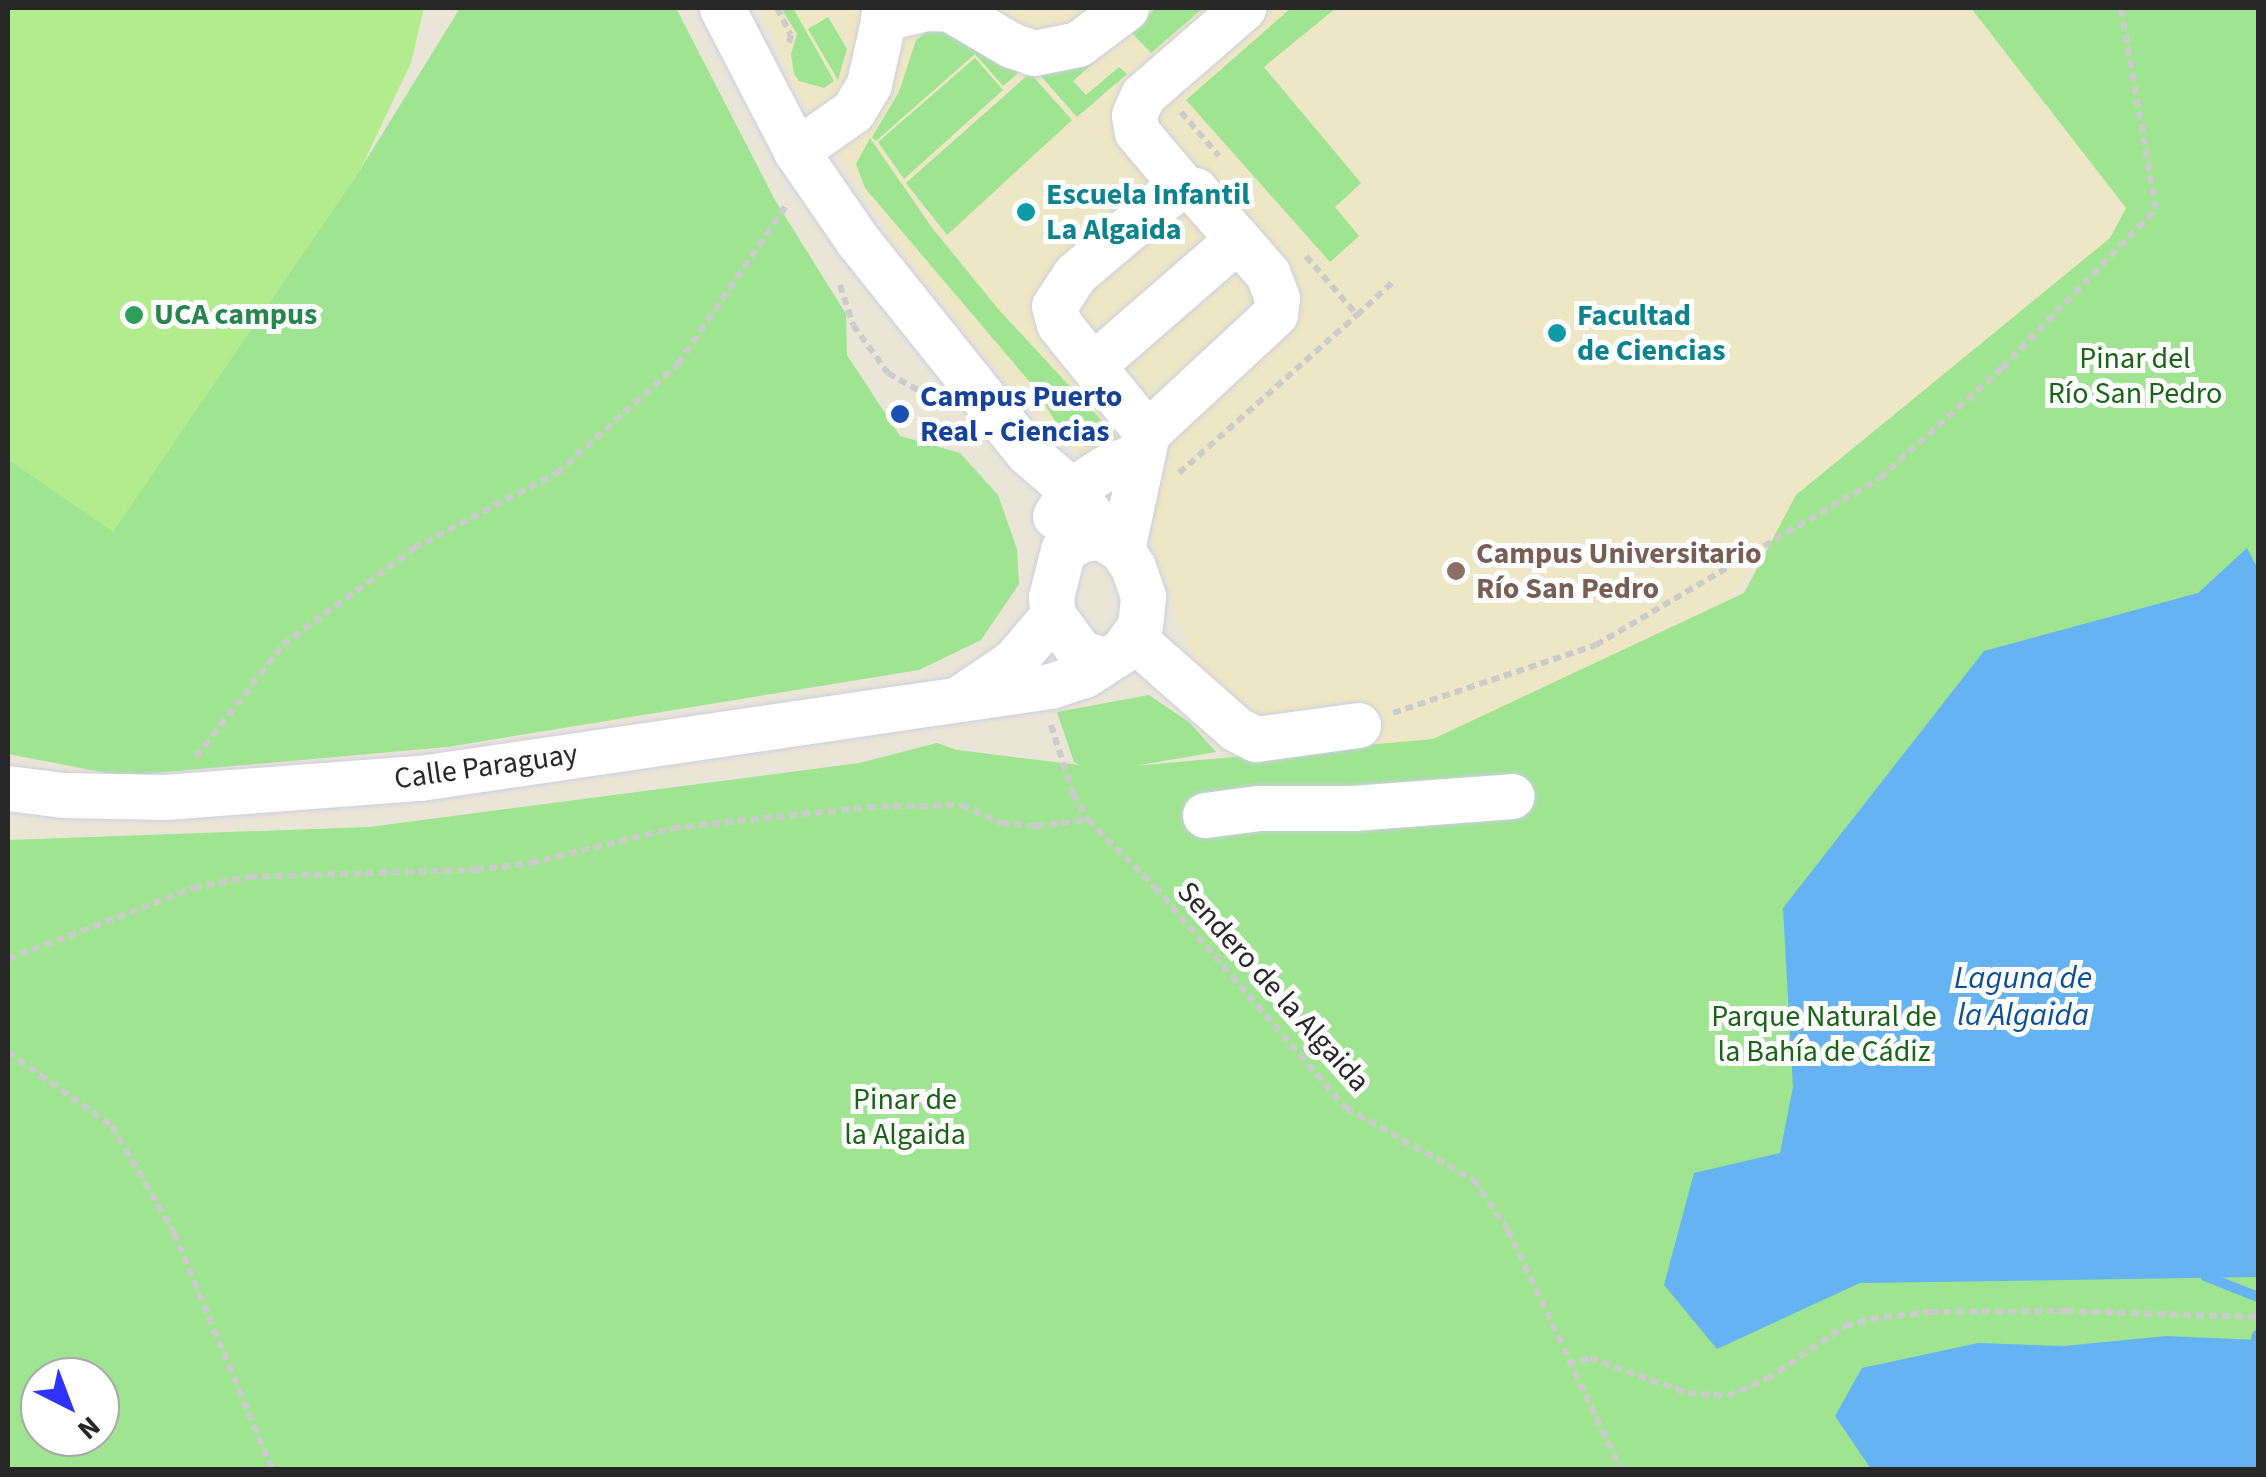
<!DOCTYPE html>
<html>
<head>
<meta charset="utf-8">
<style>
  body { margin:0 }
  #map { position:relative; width:2266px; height:1477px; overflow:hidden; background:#eae6d7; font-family:"Source Sans 3",sans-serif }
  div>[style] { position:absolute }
  .education>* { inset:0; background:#ede7c5 }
  .green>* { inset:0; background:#9ee491 }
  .pitch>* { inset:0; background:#b2ec8c }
  .water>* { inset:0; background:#65b3f2 }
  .stream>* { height:10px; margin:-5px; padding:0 5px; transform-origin:5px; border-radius:5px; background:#65b3f2 }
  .path>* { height:6px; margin-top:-3px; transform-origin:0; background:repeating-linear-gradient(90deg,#cbcbcb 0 8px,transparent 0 13px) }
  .roads { filter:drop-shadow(0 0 2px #cdcde1) drop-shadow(0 0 2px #cdcde1) }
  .minor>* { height:45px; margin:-22.5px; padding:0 22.5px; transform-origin:22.5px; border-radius:22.5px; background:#fff }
  .dots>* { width:28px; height:28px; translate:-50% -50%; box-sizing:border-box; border:5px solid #fff; border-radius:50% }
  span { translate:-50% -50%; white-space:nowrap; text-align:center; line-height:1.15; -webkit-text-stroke:10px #fff; paint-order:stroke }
  .culture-label { font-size:30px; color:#0d838f; font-weight:700 }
  .left { translate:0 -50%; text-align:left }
  .leisure-label { font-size:30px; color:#27864d; font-weight:700 }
  .park-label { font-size:30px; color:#196416 }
  .transit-label { font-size:30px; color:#164399; font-weight:700 }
  .education-label { font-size:30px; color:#785e54; font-weight:700 }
  .street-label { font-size:30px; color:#272727 }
  .water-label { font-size:32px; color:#094e99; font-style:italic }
  .frame { position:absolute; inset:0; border:10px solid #272727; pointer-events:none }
  .north { position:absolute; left:20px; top:1357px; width:100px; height:100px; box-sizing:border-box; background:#fff; border:2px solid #a9a9a9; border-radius:50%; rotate:138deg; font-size:28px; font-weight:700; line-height:40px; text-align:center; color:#272727 }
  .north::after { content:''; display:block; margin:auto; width:35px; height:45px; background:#3032ff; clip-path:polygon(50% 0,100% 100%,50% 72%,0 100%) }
</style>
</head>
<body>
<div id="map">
  <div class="education">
    <div style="clip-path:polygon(762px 8px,1971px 8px,2134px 219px,1816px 478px,1710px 626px,1648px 1088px,1231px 768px,1144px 517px,1010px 387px,895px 242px,789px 78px)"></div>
  </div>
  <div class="green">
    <div style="clip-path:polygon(460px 8px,676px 8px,775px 200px,846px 314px,847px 355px,900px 436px,960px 453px,998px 495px,1017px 549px,1019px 584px,981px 640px,919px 670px,447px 747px,122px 776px,8px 754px,8px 459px,113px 531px,360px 170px)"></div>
    <div style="clip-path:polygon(781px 8px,793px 8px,834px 81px,824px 88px,799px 81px,794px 74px,791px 54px,797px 34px)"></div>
    <div style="clip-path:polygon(1156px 8px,1203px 8px,1151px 53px,1130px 31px)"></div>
    <div style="clip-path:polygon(1291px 8px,1336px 8px,1264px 67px,1361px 183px,1335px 207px,1359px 236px,1330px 262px,1186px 100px)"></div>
    <div style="clip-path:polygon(evenodd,1971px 8px,2258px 8px,2258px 1469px,8px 1469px,8px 840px,369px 827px,859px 763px,937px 743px,957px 750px,1080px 765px,1074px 762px,1057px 712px,1149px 695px,1189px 722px,1216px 752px,1134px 766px,1433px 739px,1744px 593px,1796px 495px,2110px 238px,2126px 208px,1971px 8px,40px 1377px,100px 1377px,100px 1437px,40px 1437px,40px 1377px)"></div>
    <div style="clip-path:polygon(828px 17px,847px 49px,838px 80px,808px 29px)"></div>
    <div style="clip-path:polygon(935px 25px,1024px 68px,1003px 86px,975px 54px,876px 141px,872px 137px,899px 92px,916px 40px)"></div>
    <div style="clip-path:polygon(1114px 45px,1073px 81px,1086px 95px,1119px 67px,1127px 74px,1077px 117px,1039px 74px,1062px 70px)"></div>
    <div style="clip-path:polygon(975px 58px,1003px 90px,904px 179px,878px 142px)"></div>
    <div style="clip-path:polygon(1030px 73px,1072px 120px,947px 235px,906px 183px)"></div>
    <div style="clip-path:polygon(870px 138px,933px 229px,999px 310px,1116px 436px,1104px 445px,1086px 447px,1063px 434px,1035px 388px,865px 188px,856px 164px)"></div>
  </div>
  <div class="pitch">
    <div style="clip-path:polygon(8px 8px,424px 8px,411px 63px,360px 170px,113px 532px,8px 459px)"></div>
  </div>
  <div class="water">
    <div style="clip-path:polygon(2247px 548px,2258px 569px,2258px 1277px,1860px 1283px,1717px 1349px,1664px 1285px,1694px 1173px,1780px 1153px,1793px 1087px,1783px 908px,1984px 651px,2198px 593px)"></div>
    <div style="clip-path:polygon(2166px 1336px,2258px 1340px,2258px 1469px,1871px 1469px,1835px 1416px,1862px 1368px,1978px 1343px,2064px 1346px)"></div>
  </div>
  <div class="stream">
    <div style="left:2205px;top:1276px;width:57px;rotate:21.6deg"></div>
    <div style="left:2256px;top:1340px;width:5px;rotate:-79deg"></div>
  </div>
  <div class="path">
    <div style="left:777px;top:8px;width:30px;rotate:63deg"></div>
    <div style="left:791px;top:35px;width:12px;rotate:104deg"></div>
    <div style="left:1181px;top:112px;width:58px;rotate:49.2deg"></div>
    <div style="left:1306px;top:256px;width:78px;rotate:49.2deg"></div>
    <div style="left:1357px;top:315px;width:52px;rotate:-42.6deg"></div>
    <div style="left:840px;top:285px;width:42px;rotate:72deg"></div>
    <div style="left:853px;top:325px;width:59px;rotate:53.9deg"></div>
    <div style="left:888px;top:373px;width:46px;rotate:29.9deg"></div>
    <div style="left:1179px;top:473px;width:238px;rotate:-41.6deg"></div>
    <div style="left:1393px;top:713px;width:214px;rotate:-18.5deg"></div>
    <div style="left:1596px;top:645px;width:329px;rotate:-30.5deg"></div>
    <div style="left:1880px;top:478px;width:164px;rotate:-42deg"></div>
    <div style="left:2002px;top:368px;width:221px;rotate:-45.9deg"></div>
    <div style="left:2156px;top:209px;width:204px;rotate:-99.9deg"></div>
    <div style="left:1051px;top:725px;width:72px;rotate:72.3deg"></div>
    <div style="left:1073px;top:794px;width:30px;rotate:60deg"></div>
    <div style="left:1088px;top:820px;width:95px;rotate:45deg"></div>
    <div style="left:1155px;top:887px;width:292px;rotate:49.2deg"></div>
    <div style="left:1346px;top:1108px;width:147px;rotate:29.4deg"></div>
    <div style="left:1474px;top:1180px;width:60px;rotate:55.8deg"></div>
    <div style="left:1508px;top:1230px;width:265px;rotate:64.8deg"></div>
    <div style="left:196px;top:757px;width:142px;rotate:-52.2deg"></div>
    <div style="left:283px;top:645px;width:163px;rotate:-36.5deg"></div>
    <div style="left:414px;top:548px;width:161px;rotate:-27.7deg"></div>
    <div style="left:557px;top:473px;width:163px;rotate:-42deg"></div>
    <div style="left:678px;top:364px;width:194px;rotate:-55.7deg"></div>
    <div style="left:8px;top:959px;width:199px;rotate:-20.9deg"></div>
    <div style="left:194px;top:888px;width:56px;rotate:-11.3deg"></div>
    <div style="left:249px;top:877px;width:227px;rotate:-1.8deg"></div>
    <div style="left:476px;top:870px;width:55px;rotate:-7.3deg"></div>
    <div style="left:531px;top:863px;width:146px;rotate:-13.8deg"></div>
    <div style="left:673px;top:828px;width:196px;rotate:-6.1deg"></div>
    <div style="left:868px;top:807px;width:94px;rotate:-1.2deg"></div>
    <div style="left:962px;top:805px;width:43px;rotate:24.8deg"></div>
    <div style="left:1001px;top:823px;width:35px;rotate:5deg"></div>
    <div style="left:1036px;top:826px;width:52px;rotate:-6.6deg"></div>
    <div style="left:8px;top:1052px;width:128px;rotate:35.4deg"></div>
    <div style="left:112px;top:1126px;width:124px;rotate:59.9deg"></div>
    <div style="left:174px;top:1233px;width:256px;rotate:67.5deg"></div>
    <div style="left:1568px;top:1365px;width:23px;rotate:-18deg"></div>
    <div style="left:1590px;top:1358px;width:104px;rotate:19.7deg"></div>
    <div style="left:1688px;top:1393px;width:40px;rotate:4.3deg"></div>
    <div style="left:1728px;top:1396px;width:43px;rotate:-23.6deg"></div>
    <div style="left:1767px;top:1379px;width:94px;rotate:-34.2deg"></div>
    <div style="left:1845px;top:1326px;width:27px;rotate:-15deg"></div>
    <div style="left:1871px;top:1319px;width:59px;rotate:-6.8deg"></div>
    <div style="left:1930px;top:1312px;width:136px;rotate:-0.4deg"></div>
    <div style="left:2066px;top:1311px;width:192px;rotate:1.8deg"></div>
  </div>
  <div class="roads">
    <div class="minor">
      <div style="left:722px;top:8px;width:161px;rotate:62.6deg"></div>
      <div style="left:796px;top:151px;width:109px;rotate:55.4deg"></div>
      <div style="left:858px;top:241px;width:270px;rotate:51.3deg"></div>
      <div style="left:1027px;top:452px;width:58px;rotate:40.8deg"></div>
      <div style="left:1071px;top:490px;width:66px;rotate:51.7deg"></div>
      <div style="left:883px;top:18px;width:44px;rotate:-13.1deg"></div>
      <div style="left:926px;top:8px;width:24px;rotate:2deg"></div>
      <div style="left:950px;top:9px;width:71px;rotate:30.5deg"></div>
      <div style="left:1011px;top:45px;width:24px;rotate:19deg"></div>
      <div style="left:1034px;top:53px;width:45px;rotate:-11.6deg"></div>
      <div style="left:1078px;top:44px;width:60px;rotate:-36.9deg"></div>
      <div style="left:796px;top:151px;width:70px;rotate:-35.1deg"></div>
      <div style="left:853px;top:111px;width:31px;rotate:-59deg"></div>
      <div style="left:869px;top:84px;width:78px;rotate:-77.4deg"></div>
      <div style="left:1185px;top:189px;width:75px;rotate:-130.1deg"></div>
      <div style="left:1137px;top:132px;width:17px;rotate:-100deg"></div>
      <div style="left:1134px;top:115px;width:22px;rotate:-66deg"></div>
      <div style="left:1143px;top:95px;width:133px;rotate:-41deg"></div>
      <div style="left:1093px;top:365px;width:192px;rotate:-41deg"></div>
      <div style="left:1055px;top:516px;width:31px;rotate:-58deg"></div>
      <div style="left:1071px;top:490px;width:40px;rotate:-32.9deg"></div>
      <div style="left:1105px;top:468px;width:40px;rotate:-22deg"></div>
      <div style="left:1122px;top:550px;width:120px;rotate:-77.9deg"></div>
      <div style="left:1147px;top:433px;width:175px;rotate:-42.9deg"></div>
      <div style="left:1275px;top:314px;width:16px;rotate:-83deg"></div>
      <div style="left:1277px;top:298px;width:26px;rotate:-111deg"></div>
      <div style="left:1268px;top:274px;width:111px;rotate:-131deg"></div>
      <div style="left:1195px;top:190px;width:20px;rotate:-177deg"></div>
      <div style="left:1175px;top:189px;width:131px;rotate:139.6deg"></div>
      <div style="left:1075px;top:274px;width:38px;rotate:123deg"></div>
      <div style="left:1054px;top:306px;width:19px;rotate:74deg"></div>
      <div style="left:1059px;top:324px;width:140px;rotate:51.1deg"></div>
      <div style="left:1134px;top:639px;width:136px;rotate:41.4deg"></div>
      <div style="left:1236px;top:729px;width:22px;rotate:27deg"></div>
      <div style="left:1256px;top:739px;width:103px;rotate:-7.8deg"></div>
      <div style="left:964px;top:695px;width:60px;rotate:-34.2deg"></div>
      <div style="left:1014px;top:661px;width:60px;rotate:-49.7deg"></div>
      <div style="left:8px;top:788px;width:55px;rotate:7.3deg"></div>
      <div style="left:63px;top:795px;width:102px;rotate:1.1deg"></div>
      <div style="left:165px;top:797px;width:256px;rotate:-4.3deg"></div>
      <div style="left:420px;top:778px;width:637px;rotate:-8.31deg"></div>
      <div style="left:1050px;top:686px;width:36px;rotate:-18deg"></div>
      <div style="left:1084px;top:675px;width:46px;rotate:-32.7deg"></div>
      <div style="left:1123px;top:650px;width:29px;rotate:-55deg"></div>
      <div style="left:1140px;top:626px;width:30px;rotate:-84deg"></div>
      <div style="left:1143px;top:596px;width:31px;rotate:-109deg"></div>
      <div style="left:1133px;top:567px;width:20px;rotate:-123deg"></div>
      <div style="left:1122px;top:550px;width:25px;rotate:-148deg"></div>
      <div style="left:1101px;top:537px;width:19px;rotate:174deg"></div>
      <div style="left:1082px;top:539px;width:22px;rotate:150deg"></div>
      <div style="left:1063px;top:550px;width:49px;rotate:104.3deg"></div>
      <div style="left:1051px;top:597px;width:18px;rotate:84deg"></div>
      <div style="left:1053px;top:615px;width:46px;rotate:53.9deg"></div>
      <div style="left:1080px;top:652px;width:24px;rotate:19deg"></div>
      <div style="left:1205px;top:815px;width:53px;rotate:-7.5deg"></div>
      <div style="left:1258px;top:808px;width:95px"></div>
      <div style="left:1353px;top:808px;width:159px;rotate:-4.3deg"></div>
    </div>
  </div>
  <div class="dots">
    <div style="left:1026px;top:212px;background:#0f9aa8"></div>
    <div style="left:134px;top:315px;background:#2e9e5b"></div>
    <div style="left:1557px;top:333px;background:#0f9aa8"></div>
    <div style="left:900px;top:414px;background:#1a4fb4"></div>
    <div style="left:1456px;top:571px;background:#8d6e63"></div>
  </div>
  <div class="culture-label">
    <span class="left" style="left:1046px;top:212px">Escuela Infantil<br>La Algaida</span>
    <span class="left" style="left:1577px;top:333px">Facultad<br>de Ciencias</span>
  </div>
  <div class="leisure-label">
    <span class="left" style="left:154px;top:315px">UCA campus</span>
  </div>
  <div class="park-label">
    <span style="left:2135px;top:376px">Pinar del<br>Río San Pedro</span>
    <span style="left:1824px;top:1034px">Parque Natural de<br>la Bahía de Cádiz</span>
    <span style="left:905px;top:1117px">Pinar de<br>la Algaida</span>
  </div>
  <div class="transit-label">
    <span class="left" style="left:920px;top:414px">Campus Puerto<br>Real - Ciencias</span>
  </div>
  <div class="education-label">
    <span class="left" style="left:1476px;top:571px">Campus Universitario<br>Río San Pedro</span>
  </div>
  <div class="street-label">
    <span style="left:486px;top:767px;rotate:-8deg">Calle Paraguay</span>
    <span style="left:1273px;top:987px;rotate:48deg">Sendero de la Algaida</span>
  </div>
  <div class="water-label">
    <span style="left:2023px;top:997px">Laguna de<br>la Algaida</span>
  </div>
  <div class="frame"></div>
  <div class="north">N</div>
</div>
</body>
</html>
